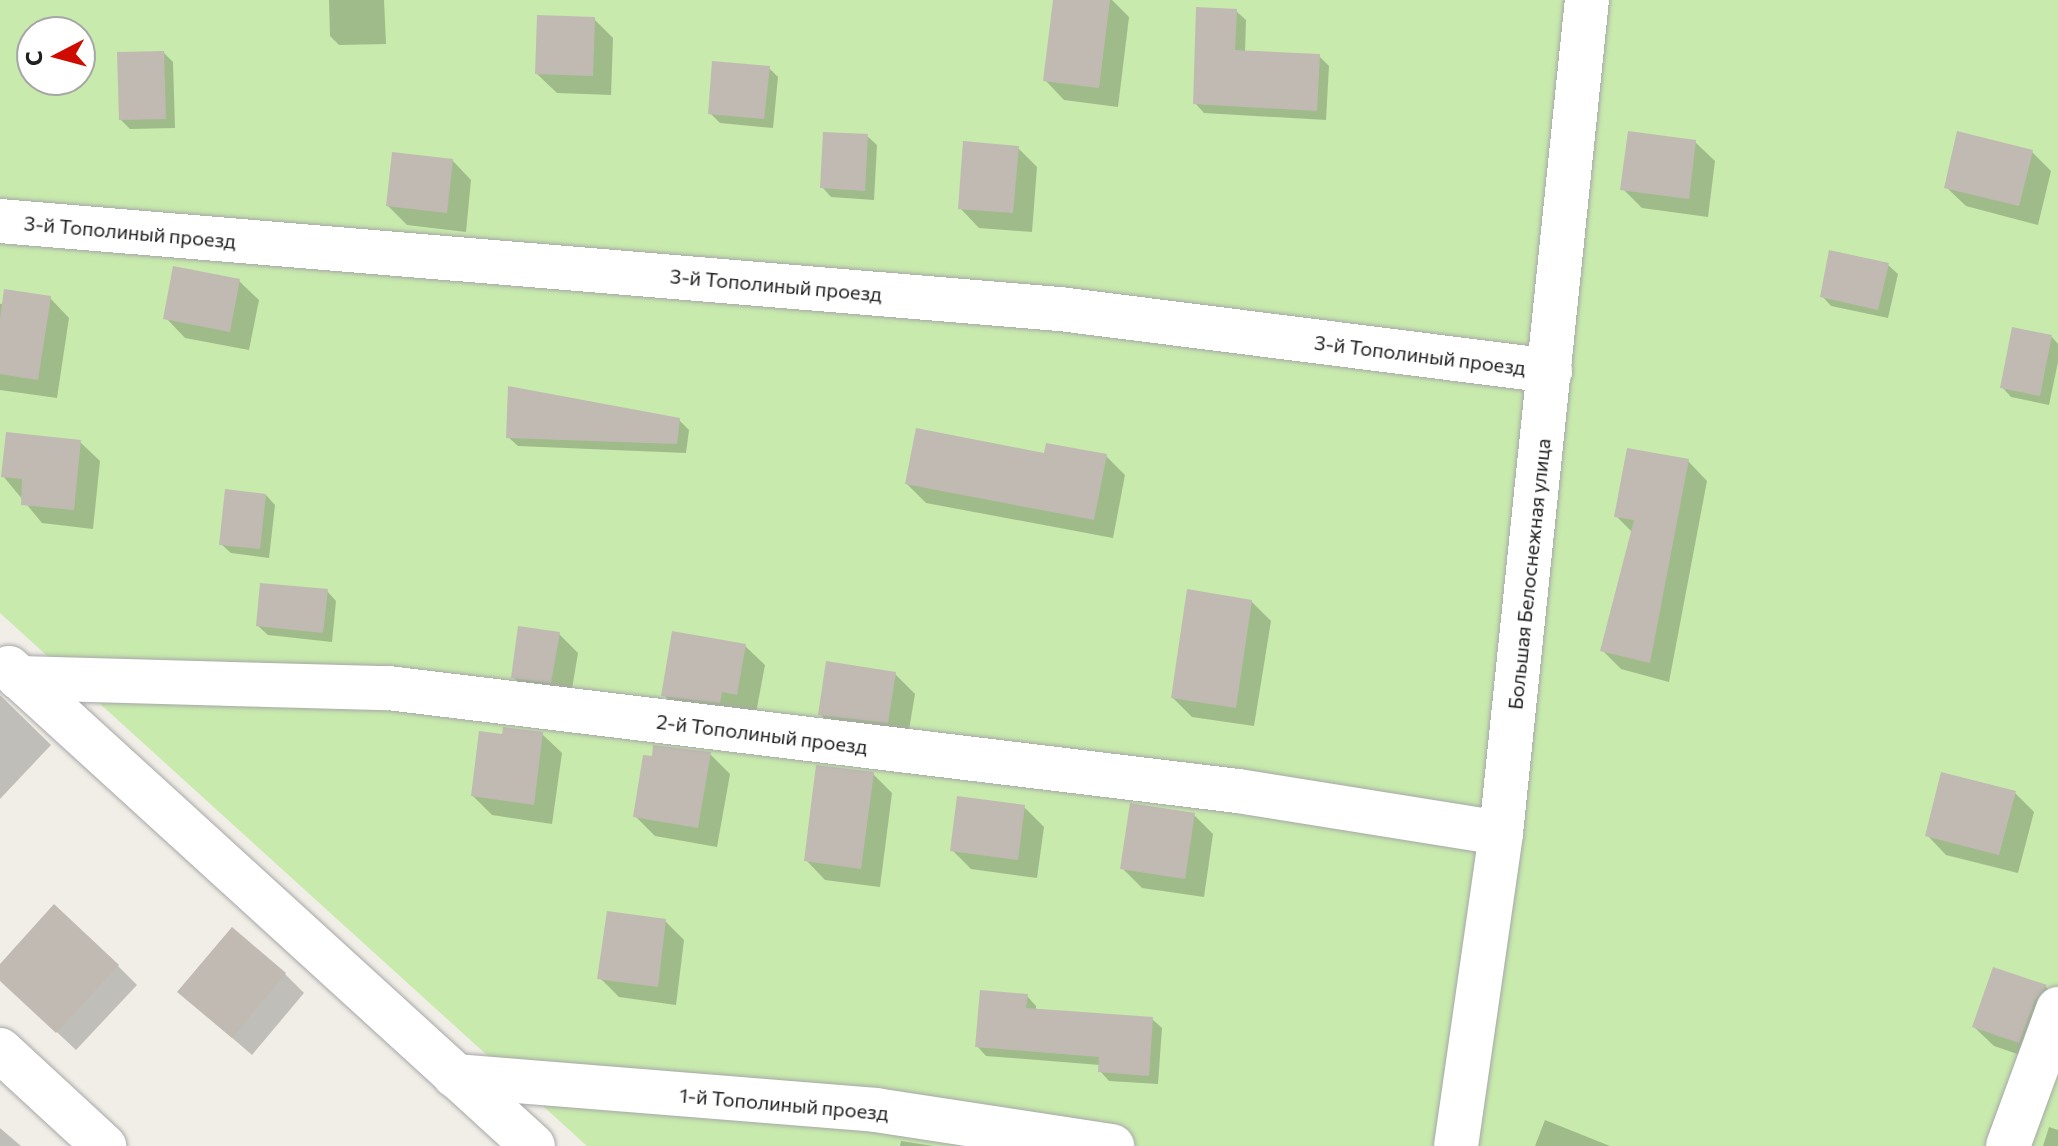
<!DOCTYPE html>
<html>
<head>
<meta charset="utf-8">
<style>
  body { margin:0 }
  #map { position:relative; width:2058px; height:1146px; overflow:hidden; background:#f1eee7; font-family:Commissioner,sans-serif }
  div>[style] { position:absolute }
  .grass>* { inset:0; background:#c8eaad }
  .shadow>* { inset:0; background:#0003 }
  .building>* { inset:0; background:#c1bab3 }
  .roads { filter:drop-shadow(0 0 2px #a7a7a7) drop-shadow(0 0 2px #a7a7a7) }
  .minor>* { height:44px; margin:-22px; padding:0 22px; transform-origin:22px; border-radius:22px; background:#fff }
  span { translate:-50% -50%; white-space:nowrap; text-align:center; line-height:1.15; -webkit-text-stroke:8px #fff; paint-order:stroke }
  .street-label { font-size:20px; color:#202020 }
  .north { position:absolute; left:16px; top:16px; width:80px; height:80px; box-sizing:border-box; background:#fff; border:2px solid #a6a6a6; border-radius:50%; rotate:264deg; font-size:22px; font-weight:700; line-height:32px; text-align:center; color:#202020 }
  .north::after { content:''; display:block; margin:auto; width:28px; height:36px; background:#cf0c01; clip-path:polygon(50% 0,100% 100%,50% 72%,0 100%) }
</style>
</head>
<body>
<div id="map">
  <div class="grass">
    <div style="clip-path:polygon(evenodd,0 0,2058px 0,2058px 1146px,587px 1146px,0 613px,0 0,32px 32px,80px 32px,80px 80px,32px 80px,32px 32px)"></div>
  </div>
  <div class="shadow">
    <div style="clip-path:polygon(329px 0,384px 0,386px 44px,339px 45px,330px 36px)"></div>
    <div style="clip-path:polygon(1056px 0,1112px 0,1129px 17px,1118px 107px,1064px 100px,1045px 80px)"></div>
    <div style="clip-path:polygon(1236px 11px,1246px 20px,1245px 52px,1319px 56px,1329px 66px,1326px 120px,1204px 113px,1195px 103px)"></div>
    <div style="clip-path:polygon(594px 19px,613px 38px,611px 95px,557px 93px,537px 74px)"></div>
    <div style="clip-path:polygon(164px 53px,173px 62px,175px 128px,130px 129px,121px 120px)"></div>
    <div style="clip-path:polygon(769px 68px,778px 77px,773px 128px,720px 123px,710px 113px)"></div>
    <div style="clip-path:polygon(867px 136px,877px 145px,874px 200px,831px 197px,822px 187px)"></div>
    <div style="clip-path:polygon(1695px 142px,1715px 161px,1708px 217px,1642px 208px,1623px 189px)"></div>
    <div style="clip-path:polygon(1018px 148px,1037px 167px,1032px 232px,979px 228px,960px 208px)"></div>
    <div style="clip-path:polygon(2032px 152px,2051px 171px,2038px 225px,1966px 206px,1946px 187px)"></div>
    <div style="clip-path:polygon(452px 160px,471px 180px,466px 232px,407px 225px,388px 206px)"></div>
    <div style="clip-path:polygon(1888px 265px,1898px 274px,1888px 318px,1831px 306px,1822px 296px)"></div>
    <div style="clip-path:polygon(239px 281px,259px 300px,249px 350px,185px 338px,166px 318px)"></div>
    <div style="clip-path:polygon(50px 298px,69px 318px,57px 398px,0 390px,0 304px)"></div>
    <div style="clip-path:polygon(2052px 337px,2058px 344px,2058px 362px,2049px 405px,2011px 397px,2002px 387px)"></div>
    <div style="clip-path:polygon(679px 420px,689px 430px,686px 453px,518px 446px,508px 437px)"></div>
    <div style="clip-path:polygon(80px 442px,100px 461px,93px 529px,42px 523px,3px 476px)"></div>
    <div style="clip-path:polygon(1046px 455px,1106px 456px,1125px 475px,1113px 538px,926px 503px,907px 484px)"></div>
    <div style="clip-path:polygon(1688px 461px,1707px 481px,1669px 682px,1621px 669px,1602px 650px,1633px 533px,1616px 516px)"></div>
    <div style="clip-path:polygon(266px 495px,275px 505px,269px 558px,231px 553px,221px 544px)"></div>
    <div style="clip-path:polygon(327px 591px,336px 601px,332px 642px,268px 635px,258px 626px)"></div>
    <div style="clip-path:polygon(1251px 601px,1271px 621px,1254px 726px,1192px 717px,1173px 698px)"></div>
    <div style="clip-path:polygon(559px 634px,578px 653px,570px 701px,532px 696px,513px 677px)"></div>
    <div style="clip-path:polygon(745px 646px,765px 665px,756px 713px,683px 715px,664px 695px)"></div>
    <div style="clip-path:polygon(895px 674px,915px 694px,907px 742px,839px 734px,820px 714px)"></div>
    <div style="clip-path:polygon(0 695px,51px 745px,0 799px)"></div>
    <div style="clip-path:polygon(542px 734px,562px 753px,552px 824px,492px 815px,473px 796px,504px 736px)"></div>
    <div style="clip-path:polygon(710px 754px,730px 774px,717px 847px,655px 836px,636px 817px)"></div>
    <div style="clip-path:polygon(873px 774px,892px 793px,880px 887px,825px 880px,806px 860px)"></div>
    <div style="clip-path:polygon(2015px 793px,2034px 812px,2018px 873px,1946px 855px,1927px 835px)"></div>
    <div style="clip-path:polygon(1024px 807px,1044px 827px,1037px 878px,971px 869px,952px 850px)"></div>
    <div style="clip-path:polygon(1194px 815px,1213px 834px,1204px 897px,1142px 888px,1122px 868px)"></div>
    <div style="clip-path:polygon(665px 921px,684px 940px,676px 1005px,619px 997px,600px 978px)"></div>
    <div style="clip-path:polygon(118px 966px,137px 985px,76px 1050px,0 979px,0 967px)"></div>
    <div style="clip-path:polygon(1994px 969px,2046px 987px,2058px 999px,2038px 1061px,1994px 1046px,1974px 1027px)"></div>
    <div style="clip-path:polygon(285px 974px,304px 993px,252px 1055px,179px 992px)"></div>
    <div style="clip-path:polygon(1027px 996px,1036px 1006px,1036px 1010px,1152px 1019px,1162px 1028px,1158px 1084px,1109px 1081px,1100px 1071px,1100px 1065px,986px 1056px,977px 1046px)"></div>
    <div style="clip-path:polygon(1545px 1120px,1610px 1146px,1535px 1146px)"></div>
    <div style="clip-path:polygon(2049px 1127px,2058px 1130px,2058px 1146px,2043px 1146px)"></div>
    <div style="clip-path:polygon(0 1128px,21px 1146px,0 1146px)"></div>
    <div style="clip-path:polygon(901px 1141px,933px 1146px,900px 1146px)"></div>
  </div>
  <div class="building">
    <div style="clip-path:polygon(1053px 0,1110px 0,1099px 88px,1043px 81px)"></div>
    <div style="clip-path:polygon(1196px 7px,1237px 9px,1235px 50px,1320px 54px,1317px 111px,1193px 104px)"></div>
    <div style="clip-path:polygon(537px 15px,595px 17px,593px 76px,535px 74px)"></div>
    <div style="clip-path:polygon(164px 51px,166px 119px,119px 120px,117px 52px)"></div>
    <div style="clip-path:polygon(712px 61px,770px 66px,764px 119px,708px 114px)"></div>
    <div style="clip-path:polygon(1628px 131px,1696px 140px,1689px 199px,1620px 190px)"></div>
    <div style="clip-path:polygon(1957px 131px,2033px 150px,2019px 206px,1944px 188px)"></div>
    <div style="clip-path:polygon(823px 132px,868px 134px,865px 191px,820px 188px)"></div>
    <div style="clip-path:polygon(963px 141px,1019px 146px,1013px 213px,958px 209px)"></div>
    <div style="clip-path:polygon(392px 152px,453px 159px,447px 213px,386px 206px)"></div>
    <div style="clip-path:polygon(1829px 250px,1889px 263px,1878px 310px,1820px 297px)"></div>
    <div style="clip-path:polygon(173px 266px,240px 279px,230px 332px,163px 319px)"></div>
    <div style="clip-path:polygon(4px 289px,51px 296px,38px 380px,0 374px,0 319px)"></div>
    <div style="clip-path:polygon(2012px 327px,2052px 335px,2040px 396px,2000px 388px)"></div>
    <div style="clip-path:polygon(508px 386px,680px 418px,677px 444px,506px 438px)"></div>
    <div style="clip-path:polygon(916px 428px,1044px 453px,1046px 443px,1107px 454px,1094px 520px,905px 484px)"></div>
    <div style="clip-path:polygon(6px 432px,81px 440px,74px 510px,21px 505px,22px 479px,1px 477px)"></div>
    <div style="clip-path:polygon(1627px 448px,1689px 459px,1650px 663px,1600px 651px,1634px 520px,1614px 517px)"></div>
    <div style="clip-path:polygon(225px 489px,266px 494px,260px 549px,219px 545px)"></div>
    <div style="clip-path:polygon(260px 583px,328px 589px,323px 633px,256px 626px)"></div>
    <div style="clip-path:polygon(1187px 589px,1252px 600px,1236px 708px,1171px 698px)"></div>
    <div style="clip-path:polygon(518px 626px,560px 632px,551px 683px,511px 678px)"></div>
    <div style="clip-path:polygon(672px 631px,746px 644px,737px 695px,722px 692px,720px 703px,661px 696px)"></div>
    <div style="clip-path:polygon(826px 661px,896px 672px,888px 723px,818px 715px)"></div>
    <div style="clip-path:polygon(503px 727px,543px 732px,534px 805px,471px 796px,479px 731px,502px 734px)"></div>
    <div style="clip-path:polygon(653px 745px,711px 752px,698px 828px,633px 817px,643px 755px,652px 756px)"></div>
    <div style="clip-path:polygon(816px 765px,874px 772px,861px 869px,804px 861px)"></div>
    <div style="clip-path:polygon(1941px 772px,2016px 791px,1999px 855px,1925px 836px)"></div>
    <div style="clip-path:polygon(957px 796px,1025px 805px,1018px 860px,950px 851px)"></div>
    <div style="clip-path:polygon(1130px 803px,1195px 813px,1185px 879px,1120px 869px)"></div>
    <div style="clip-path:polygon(54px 904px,119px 965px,56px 1033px,0 981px,0 964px)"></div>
    <div style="clip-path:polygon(607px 911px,666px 919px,658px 987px,597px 979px)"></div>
    <div style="clip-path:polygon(232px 927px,286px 973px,232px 1038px,177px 992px)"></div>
    <div style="clip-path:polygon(1993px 967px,2047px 985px,2035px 1000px,2019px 1043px,1972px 1027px)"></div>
    <div style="clip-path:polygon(980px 990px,1028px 994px,1026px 1008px,1153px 1017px,1149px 1076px,1098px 1072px,1099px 1057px,975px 1047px)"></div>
  </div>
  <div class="roads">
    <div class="minor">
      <div style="left:0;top:221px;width:1064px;rotate:4.75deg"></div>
      <div style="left:1060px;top:309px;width:494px;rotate:7.2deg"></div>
      <div style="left:9px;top:668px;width:709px;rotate:42.37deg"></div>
      <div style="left:19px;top:678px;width:369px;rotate:1.6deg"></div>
      <div style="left:388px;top:688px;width:856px;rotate:6.91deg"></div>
      <div style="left:1238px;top:791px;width:266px;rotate:9.1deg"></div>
      <div style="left:0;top:1050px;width:142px;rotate:42.7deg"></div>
      <div style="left:455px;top:1076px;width:422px;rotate:4.6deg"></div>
      <div style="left:876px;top:1110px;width:239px;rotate:8.7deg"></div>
      <div style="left:1456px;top:1146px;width:316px;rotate:-81.8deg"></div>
      <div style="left:1501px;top:833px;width:837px;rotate:-84.11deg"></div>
      <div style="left:2008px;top:1146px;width:146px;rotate:-69.9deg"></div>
    </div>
  </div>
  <div class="street-label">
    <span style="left:130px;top:232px;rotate:5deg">3-й Тополиный проезд</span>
    <span style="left:776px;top:285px;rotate:5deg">3-й Тополиный проезд</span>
    <span style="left:1420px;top:355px;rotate:7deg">3-й Тополиный проезд</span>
    <span style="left:1529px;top:574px;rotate:-84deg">Большая Белоснежная улица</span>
    <span style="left:762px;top:734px;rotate:7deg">2-й Тополиный проезд</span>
    <span style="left:784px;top:1104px;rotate:5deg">1-й Тополиный проезд</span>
  </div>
  <div class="north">С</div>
</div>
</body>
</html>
